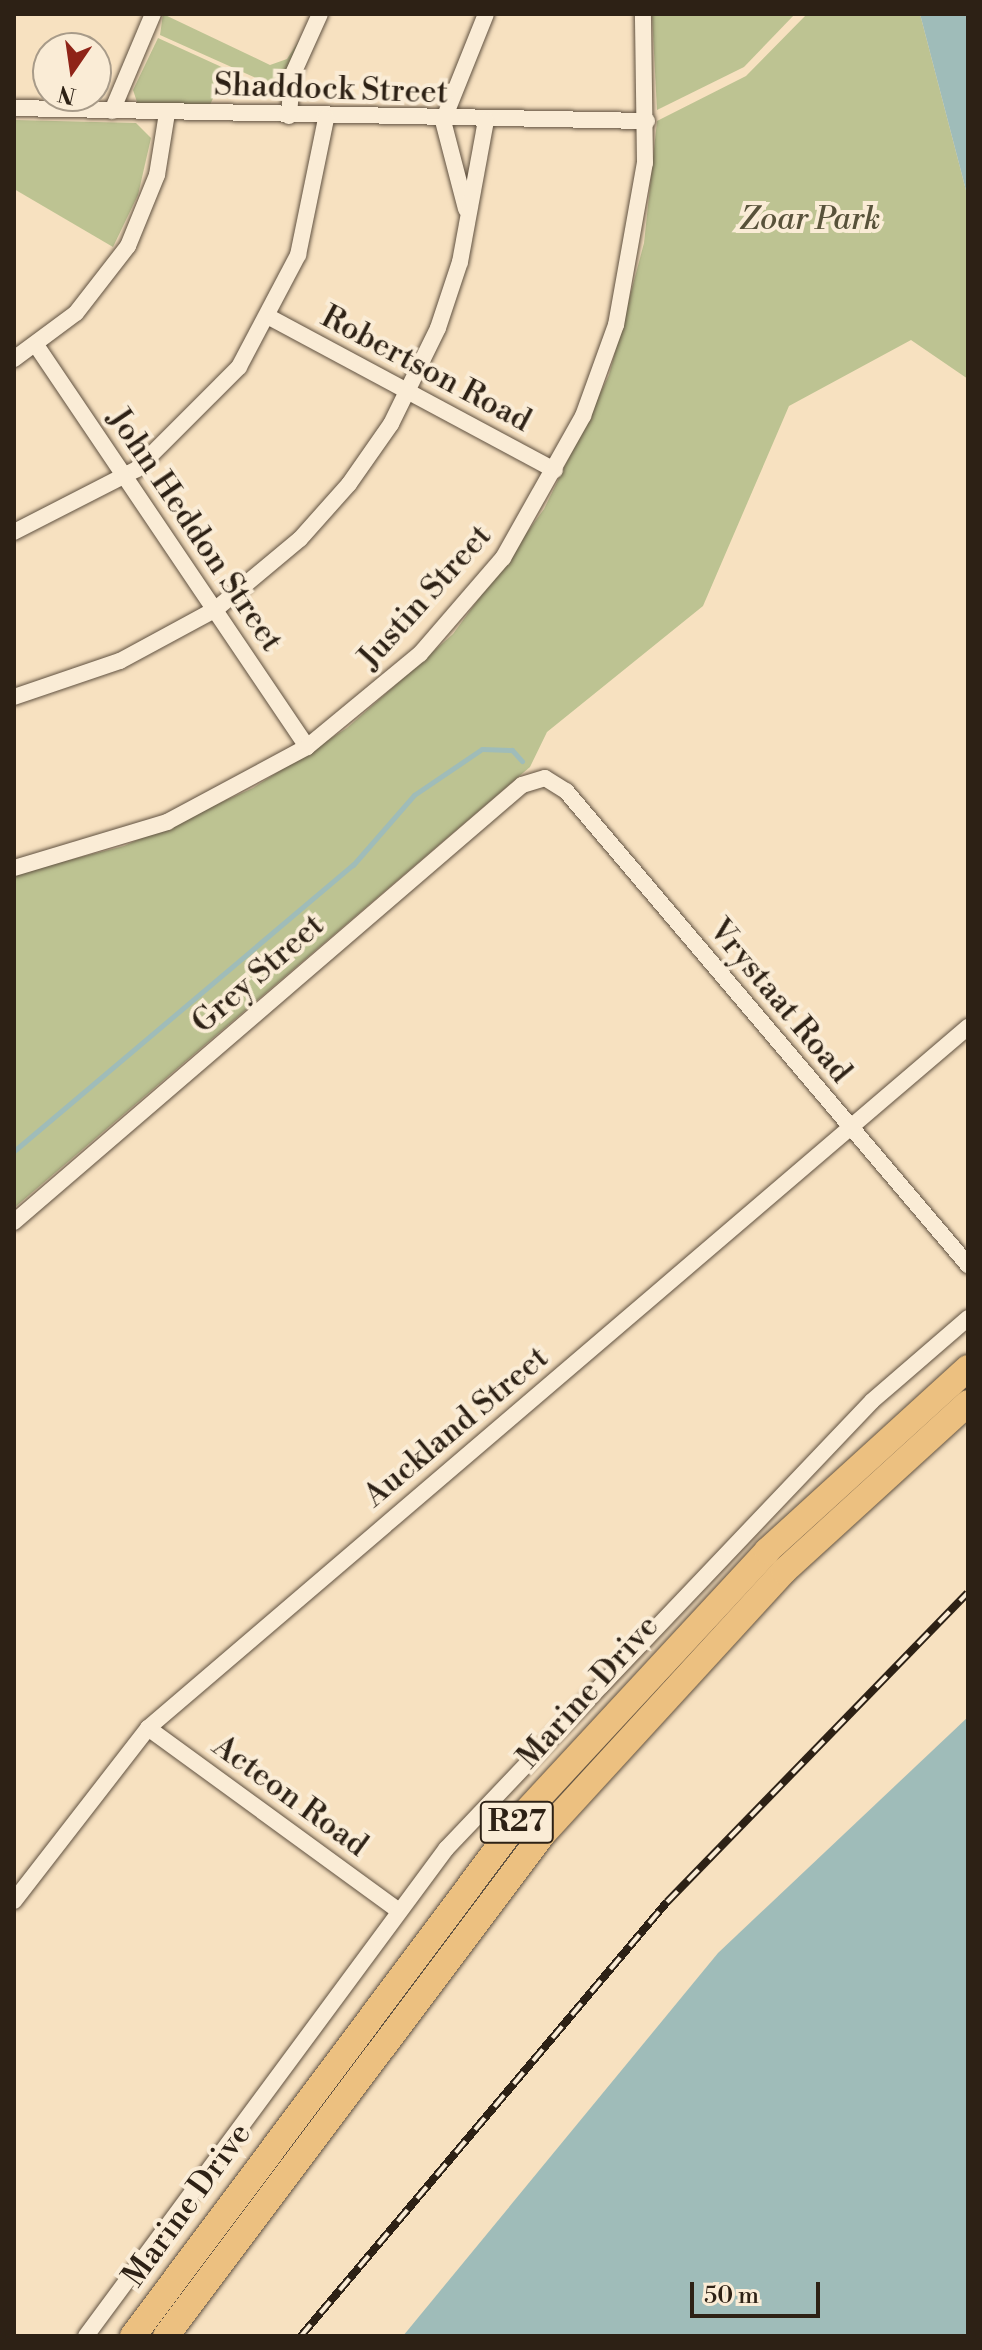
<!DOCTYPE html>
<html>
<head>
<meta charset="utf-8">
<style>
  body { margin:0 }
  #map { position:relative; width:982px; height:2350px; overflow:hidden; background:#f7e1c0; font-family:"Libre Bodoni",serif }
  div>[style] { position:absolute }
  .green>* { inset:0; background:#bdc392 }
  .water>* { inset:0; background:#9fbcb9 }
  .stream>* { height:5px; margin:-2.5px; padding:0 2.5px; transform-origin:2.5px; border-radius:2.5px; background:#9fbcb9 }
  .roads { filter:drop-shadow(0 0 2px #605140) drop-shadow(0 0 2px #605140) }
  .minor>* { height:16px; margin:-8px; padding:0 8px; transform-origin:8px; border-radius:8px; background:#faecd6 }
  .primary>* { height:26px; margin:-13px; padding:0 13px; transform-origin:13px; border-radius:13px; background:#ecc080 }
  .rail>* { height:8px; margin-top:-4px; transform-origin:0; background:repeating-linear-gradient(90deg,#faecd6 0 15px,#2d2115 0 30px); box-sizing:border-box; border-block:2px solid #2d2115 }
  span { translate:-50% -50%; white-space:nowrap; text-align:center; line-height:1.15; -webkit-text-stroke:8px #faecd6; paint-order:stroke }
  .shield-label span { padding:2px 6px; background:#faecd6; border:2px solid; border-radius:6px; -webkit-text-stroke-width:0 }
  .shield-label { font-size:30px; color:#2d2115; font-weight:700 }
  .street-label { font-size:32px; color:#2d2115 }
  .park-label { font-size:32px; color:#58523a; font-style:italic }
  .frame { position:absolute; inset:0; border:16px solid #2d2115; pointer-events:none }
  .north { position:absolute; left:32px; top:32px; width:80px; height:80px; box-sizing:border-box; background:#faecd6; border:2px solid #a89b89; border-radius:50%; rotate:193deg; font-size:22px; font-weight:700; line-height:32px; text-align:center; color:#2d2115 }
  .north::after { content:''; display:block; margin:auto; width:28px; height:36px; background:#8f2418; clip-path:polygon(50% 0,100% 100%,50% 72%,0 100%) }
  .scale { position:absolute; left:690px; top:2282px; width:130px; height:36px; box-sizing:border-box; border:4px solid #2d2115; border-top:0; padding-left:10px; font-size:24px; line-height:28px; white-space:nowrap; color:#2d2115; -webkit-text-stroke:6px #faecd6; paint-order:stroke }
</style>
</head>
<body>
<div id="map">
  <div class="green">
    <div style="clip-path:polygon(163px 14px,270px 65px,287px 59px,302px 36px,283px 90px,160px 35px)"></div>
    <div style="clip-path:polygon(652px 14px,795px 14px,744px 67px,657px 110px)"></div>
    <div style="clip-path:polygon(807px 14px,920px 14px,968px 198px,968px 379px,911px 340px,789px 406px,703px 606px,547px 732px,530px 767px,14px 1208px,14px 874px,124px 846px,253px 788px,347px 728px,453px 634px,544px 509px,609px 375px,644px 243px,657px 121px,746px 76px)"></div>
    <div style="clip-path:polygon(158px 38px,226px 69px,210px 105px,138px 105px,133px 90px)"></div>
    <div style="clip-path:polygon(14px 120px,136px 123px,151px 138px,138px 195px,113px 247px,14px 189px)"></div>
  </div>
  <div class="water">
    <div style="clip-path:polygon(920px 14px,968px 14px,968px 198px)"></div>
    <div style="clip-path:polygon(968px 1717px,968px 2336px,403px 2336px,718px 1953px)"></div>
  </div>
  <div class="stream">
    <div style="left:14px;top:1151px;width:444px;rotate:-40.2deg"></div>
    <div style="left:353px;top:865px;width:93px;rotate:-48.9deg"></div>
    <div style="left:414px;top:795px;width:82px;rotate:-34.1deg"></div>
    <div style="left:482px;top:749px;width:30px;rotate:2deg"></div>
    <div style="left:512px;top:750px;width:15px;rotate:48deg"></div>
  </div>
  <div class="roads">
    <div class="minor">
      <div style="left:14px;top:108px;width:633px;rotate:1.18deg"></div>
      <div style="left:112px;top:111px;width:105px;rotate:-67.1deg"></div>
      <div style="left:289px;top:116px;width:40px;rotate:-85.7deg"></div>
      <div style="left:292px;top:76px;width:68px;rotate:-65.7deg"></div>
      <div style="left:466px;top:209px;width:91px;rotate:-104.6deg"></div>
      <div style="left:443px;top:121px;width:115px;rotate:-68.1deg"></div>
      <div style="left:271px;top:318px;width:322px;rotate:28.2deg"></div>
      <div style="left:36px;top:345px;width:485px;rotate:56deg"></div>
      <div style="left:14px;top:359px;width:77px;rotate:-36.6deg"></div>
      <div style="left:76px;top:313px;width:85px;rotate:-52.2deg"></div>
      <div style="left:128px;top:246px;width:77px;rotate:-67.8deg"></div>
      <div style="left:157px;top:175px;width:63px;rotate:-80.8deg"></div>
      <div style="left:14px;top:532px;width:138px;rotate:-27.1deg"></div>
      <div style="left:137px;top:469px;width:144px;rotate:-45deg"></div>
      <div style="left:239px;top:367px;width:127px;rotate:-62.2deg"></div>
      <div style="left:298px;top:255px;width:140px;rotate:-78.4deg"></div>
      <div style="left:14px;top:697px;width:112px;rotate:-18.8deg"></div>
      <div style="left:120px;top:661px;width:109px;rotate:-28.4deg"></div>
      <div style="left:216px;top:609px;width:109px;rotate:-39.8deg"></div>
      <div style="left:300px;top:539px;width:74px;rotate:-48.3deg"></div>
      <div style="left:349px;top:484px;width:73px;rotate:-55deg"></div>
      <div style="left:391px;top:424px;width:107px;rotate:-63.9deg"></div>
      <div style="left:438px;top:328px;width:70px;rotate:-71.6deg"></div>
      <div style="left:460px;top:262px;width:144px;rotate:-79.6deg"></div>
      <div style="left:14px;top:868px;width:160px;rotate:-16.7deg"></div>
      <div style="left:167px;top:822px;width:159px;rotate:-28.2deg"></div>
      <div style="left:307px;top:747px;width:146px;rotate:-39.5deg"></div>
      <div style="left:420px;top:654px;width:127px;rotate:-49.2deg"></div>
      <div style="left:503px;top:558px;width:163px;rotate:-60.6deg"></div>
      <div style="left:583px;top:416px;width:97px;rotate:-70.1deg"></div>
      <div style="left:616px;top:325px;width:165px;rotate:-79.9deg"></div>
      <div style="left:645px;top:163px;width:149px;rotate:-90.8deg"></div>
      <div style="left:14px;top:1222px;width:670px;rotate:-40.7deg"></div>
      <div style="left:522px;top:785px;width:24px;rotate:-17deg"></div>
      <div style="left:545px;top:778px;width:25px;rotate:32deg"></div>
      <div style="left:566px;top:791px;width:622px;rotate:49.7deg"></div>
      <div style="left:148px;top:1728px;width:309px;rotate:36.1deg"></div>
      <div style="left:14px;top:1901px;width:219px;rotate:-52.2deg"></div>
      <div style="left:148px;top:1728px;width:1079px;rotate:-40.53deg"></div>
      <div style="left:86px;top:2336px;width:606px;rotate:-53.53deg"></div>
      <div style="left:446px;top:1849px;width:618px;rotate:-46.44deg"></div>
      <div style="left:872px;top:1401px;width:127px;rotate:-40.8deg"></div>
    </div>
    <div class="primary">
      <div style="left:133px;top:2336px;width:649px;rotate:-53.2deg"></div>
      <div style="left:522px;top:1816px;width:361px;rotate:-47.2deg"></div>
      <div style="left:767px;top:1551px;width:272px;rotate:-42.3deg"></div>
      <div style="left:166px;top:2336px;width:626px;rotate:-53.11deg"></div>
      <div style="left:542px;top:1835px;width:358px;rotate:-47.5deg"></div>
      <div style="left:784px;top:1571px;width:249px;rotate:-42.4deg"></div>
    </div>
  </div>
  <div class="rail">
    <div style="left:301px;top:2336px;width:568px;rotate:-49.86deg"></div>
    <div style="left:667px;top:1902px;width:431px;rotate:-45.8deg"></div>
  </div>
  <div class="shield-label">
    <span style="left:517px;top:1822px">R27</span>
  </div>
  <div class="street-label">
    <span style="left:331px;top:89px;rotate:2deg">Shaddock Street</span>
    <span style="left:426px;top:369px;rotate:28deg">Robertson Road</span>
    <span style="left:195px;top:530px;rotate:56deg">John Heddon Street</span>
    <span style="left:425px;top:597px;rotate:-48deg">Justin Street</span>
    <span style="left:258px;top:974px;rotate:-41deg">Grey Street</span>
    <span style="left:780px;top:1001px;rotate:50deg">Vrystaat Road</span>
    <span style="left:456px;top:1427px;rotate:-40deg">Auckland Street</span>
    <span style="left:588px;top:1692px;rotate:-48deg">Marine Drive</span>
    <span style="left:290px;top:1796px;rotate:36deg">Acteon Road</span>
    <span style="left:187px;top:2205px;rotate:-54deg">Marine Drive</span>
  </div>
  <div class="park-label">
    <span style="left:810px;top:219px">Zoar Park</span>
  </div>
  <div class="frame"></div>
  <div class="north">N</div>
  <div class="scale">50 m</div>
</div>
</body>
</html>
